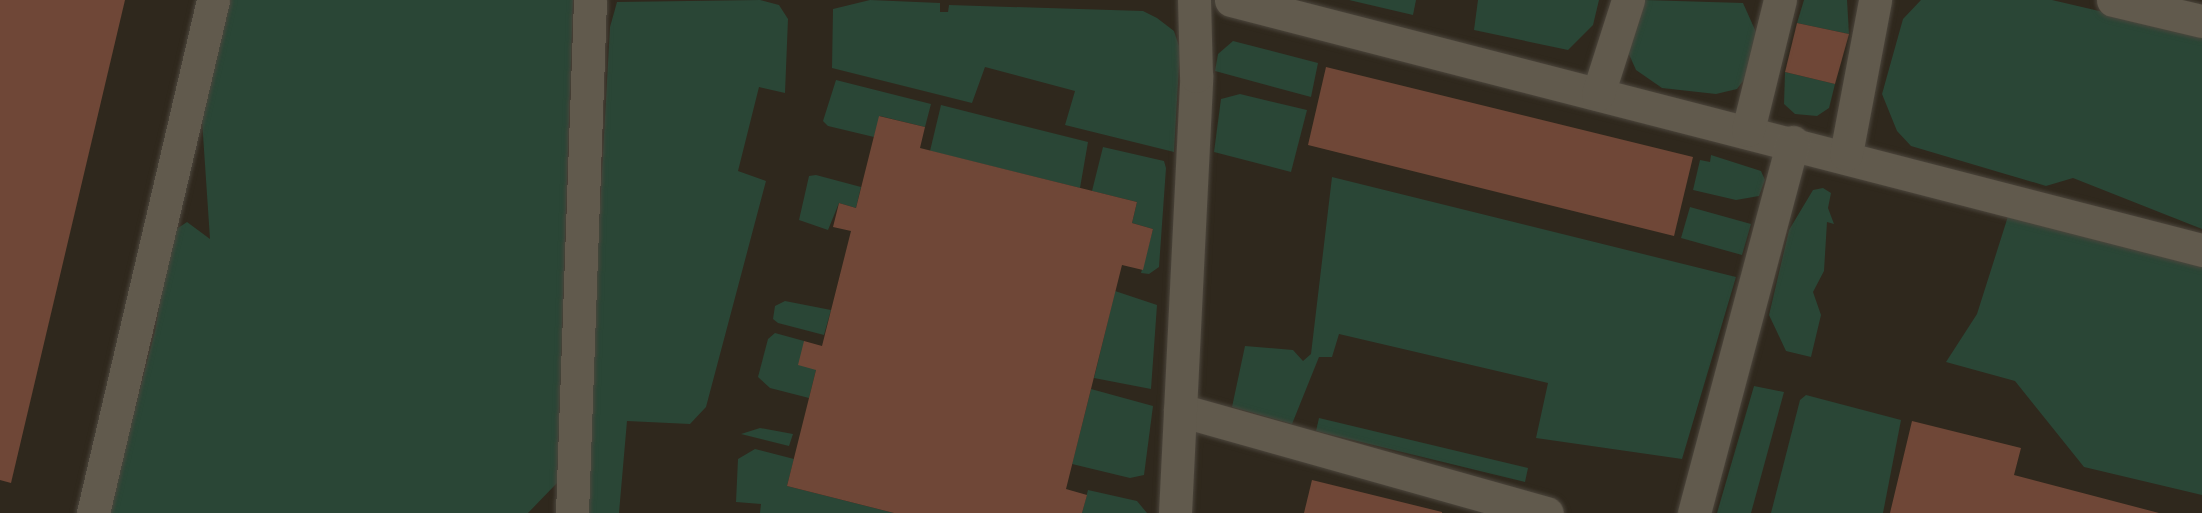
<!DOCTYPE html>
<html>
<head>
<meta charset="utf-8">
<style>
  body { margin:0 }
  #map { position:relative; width:2202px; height:513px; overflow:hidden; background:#2f281d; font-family:Jost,sans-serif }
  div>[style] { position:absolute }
  .green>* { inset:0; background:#2a4636 }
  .building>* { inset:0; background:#6f4737 }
  .roads { filter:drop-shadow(0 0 2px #4c463d) drop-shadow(0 0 2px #4c463d) }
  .minor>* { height:33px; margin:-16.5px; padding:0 16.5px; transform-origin:16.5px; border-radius:16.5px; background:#615a4d }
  span { translate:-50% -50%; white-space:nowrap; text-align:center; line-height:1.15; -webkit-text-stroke:6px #251f13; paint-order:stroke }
</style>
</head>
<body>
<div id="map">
  <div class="green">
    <div style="clip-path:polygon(224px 0,573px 0,557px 483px,528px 513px,108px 513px,155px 331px,172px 232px,187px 222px,210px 239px,202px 120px)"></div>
    <div style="clip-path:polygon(760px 0,779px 5px,788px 19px,785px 93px,759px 87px,738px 171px,766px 181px,706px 407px,690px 424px,627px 421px,619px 513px,583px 513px,610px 27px,617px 2px)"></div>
    <div style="clip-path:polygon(870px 0,940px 3px,940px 12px,948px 12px,949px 5px,1143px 11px,1157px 18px,1174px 31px,1180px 49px,1174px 152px,1065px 125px,1075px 91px,985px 67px,972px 103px,832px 68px,833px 9px)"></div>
    <div style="clip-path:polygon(1349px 0,1416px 0,1413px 15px)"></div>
    <div style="clip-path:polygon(1478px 0,1599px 0,1593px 25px,1568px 50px,1474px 30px)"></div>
    <div style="clip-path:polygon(1644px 0,1743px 3px,1760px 41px,1755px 65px,1737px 89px,1716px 94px,1662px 88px,1636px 70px,1628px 52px)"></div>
    <div style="clip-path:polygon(1804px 0,1847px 0,1849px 34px,1797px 23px)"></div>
    <div style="clip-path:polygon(1921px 0,2052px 0,2202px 35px,2202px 229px,2073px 178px,2046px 186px,1911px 146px,1897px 131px,1882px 94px,1903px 19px)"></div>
    <div style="clip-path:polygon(1233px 41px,1318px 63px,1311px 97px,1215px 71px,1218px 54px)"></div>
    <div style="clip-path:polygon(1785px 72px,1835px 84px,1829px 108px,1817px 116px,1795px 114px,1784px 104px)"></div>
    <div style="clip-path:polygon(836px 80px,931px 104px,925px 127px,880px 116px,874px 137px,828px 126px,823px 121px)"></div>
    <div style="clip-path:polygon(1240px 94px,1307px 110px,1291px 172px,1214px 152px,1221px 99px)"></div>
    <div style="clip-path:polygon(941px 105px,1088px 142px,1080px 188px,930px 151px)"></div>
    <div style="clip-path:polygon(1103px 147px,1164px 161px,1166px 168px,1159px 267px,1149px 274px,1141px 273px,1153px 229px,1132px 223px,1137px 202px,1092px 191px)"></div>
    <div style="clip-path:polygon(1711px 155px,1761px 171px,1765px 180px,1759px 196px,1736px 200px,1693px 190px,1700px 160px,1710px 162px)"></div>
    <div style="clip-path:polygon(816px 175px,861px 187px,856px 208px,839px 203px,828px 230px,799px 220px,809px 176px)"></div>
    <div style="clip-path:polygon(1332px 177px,1736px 277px,1682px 459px,1536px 438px,1548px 383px,1339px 334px,1332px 357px,1319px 357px,1292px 424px,1232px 407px,1245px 346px,1293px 350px,1303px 361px,1311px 354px)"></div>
    <div style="clip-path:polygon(1823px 188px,1831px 193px,1828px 208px,1834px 224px,1827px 222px,1824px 271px,1813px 292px,1821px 315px,1811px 357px,1786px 351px,1769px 315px,1789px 230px,1813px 190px)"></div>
    <div style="clip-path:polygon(1690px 207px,1751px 224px,1742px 255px,1681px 238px)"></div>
    <div style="clip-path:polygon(2010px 210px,2202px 262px,2202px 495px,2084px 467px,2015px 381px,1946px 362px,1977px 314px)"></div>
    <div style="clip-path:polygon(1115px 291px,1157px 305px,1151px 389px,1094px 378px)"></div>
    <div style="clip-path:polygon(785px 301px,831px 310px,824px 335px,778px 323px,773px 319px,775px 306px)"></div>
    <div style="clip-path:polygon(775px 333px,804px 341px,816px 370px,809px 398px,770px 388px,758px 377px,768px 339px)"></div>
    <div style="clip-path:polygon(1754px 386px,1784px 392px,1751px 513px,1717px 513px)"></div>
    <div style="clip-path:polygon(1091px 389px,1153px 406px,1144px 475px,1130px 478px,1072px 464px)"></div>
    <div style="clip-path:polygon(1806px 395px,1901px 420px,1883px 513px,1771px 513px,1800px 400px)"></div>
    <div style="clip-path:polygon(1319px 418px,1528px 468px,1525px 482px,1316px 431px)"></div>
    <div style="clip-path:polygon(760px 428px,793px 434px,789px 446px,741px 434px)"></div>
    <div style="clip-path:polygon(755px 449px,794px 459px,787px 486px,894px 513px,760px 513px,761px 504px,736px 502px,738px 459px)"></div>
    <div style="clip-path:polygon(1088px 490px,1137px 501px,1147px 513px,1082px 513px)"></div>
  </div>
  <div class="building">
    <div style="clip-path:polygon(0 0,125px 0,11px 483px,0 480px)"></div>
    <div style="clip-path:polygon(1797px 23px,1849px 34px,1835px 84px,1785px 72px)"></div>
    <div style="clip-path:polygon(1326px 67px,1693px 157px,1674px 236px,1308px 145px)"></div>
    <div style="clip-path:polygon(879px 116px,925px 127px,920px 148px,1137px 202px,1132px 223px,1153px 229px,1143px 270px,1122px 265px,1066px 489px,1087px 495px,1082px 513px,894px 513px,787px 486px,816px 370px,798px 365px,804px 341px,822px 346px,851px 231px,833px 227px,839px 203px,856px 208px)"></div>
    <div style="clip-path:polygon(1912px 421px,2021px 448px,2014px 475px,2159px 513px,1890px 513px)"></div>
    <div style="clip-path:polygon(1312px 480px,1442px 512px,1442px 513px,1304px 513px)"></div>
  </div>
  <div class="roads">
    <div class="minor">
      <div style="left:1231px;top:0;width:1003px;rotate:14.44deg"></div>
      <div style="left:2113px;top:0;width:91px;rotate:13.3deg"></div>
      <div style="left:1598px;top:94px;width:99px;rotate:-72.3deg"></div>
      <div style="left:1748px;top:130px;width:134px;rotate:-76.2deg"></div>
      <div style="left:1846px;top:154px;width:157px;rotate:-79.3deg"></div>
      <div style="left:1180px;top:410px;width:381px;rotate:15.7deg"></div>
      <div style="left:93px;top:513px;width:527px;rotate:-76.83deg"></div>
      <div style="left:572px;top:513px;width:513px;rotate:-87.99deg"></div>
      <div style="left:1175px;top:513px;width:438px;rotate:-87.2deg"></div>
      <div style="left:1196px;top:76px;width:76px;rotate:-91.5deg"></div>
      <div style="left:1694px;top:513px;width:384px;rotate:-75.1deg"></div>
    </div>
  </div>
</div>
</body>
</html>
